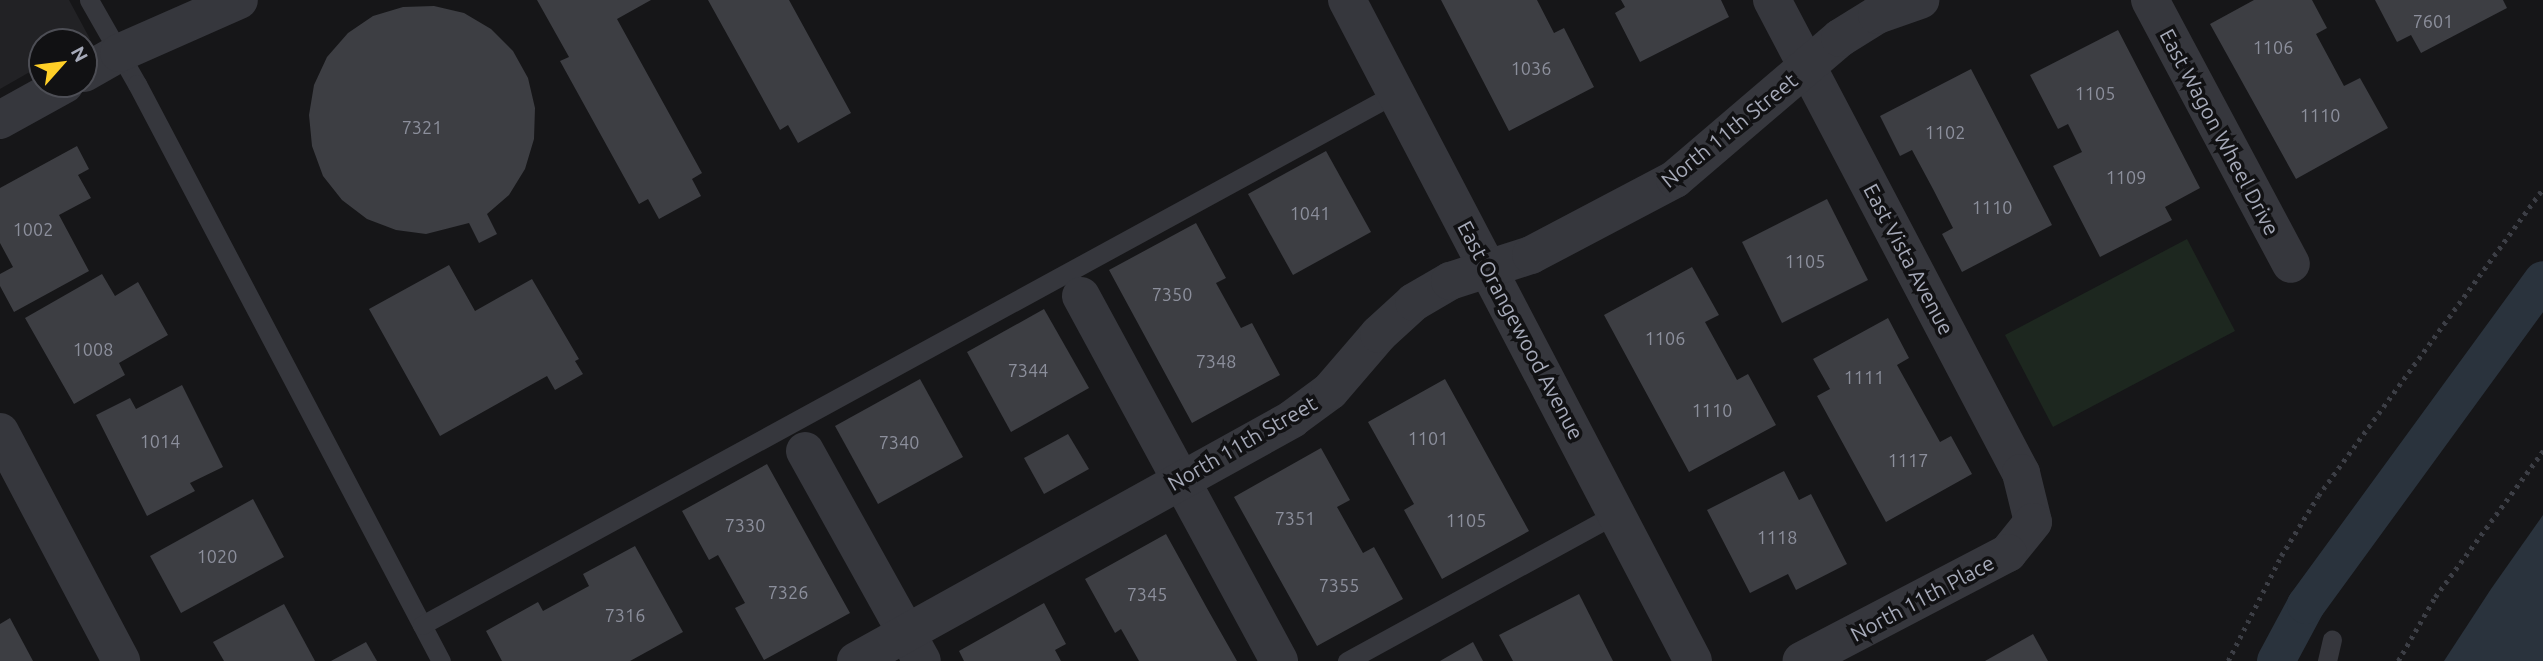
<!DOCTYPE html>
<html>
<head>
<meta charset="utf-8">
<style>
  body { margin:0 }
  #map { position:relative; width:2543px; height:661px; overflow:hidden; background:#161618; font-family:Ubuntu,sans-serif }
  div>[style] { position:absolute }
  .built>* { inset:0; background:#222225 }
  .green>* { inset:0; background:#1d271f }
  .water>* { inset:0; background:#2a333d }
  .canal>* { height:38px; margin:-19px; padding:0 19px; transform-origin:19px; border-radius:19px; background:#2a333d }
  .building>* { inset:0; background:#3d3e43 }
  .path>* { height:4.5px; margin-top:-2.25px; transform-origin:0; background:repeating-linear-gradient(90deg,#3c3e45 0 3.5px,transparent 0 8.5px) }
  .lane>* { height:19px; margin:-9.5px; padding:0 9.5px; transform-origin:9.5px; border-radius:9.5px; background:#36373d }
  .street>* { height:38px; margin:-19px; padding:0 19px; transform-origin:19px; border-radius:19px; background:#36373d }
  span { translate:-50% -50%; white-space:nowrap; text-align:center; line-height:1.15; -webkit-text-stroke:7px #111113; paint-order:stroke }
  .number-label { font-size:18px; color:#8c8f9c }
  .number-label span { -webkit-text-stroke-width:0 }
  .street-label { font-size:21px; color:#a6aab9 }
  .north { position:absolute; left:28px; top:28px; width:70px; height:70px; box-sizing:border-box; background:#111113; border:2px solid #4d4e55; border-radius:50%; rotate:62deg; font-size:19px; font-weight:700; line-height:28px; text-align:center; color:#a6aab9 }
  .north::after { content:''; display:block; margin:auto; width:24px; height:32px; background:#ffcf27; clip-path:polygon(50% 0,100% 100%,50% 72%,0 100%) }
</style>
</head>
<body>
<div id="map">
  <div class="built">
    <div style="clip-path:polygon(0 0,69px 0,90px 39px,84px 42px,42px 42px,42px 65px,0 89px)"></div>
  </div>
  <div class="green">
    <div style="clip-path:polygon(2187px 239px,2235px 331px,2053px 427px,2005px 335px)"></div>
  </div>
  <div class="water">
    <div style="clip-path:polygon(2543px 515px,2543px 661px,2444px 661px,2491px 589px)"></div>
  </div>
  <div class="canal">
    <div style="left:2276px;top:661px;width:64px;rotate:-61.8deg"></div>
    <div style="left:2306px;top:605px;width:402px;rotate:-53.9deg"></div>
  </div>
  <div class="building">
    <div style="clip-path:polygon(537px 0,651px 0,617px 19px,702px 173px,692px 179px,701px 196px,659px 219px,648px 199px,639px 204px,560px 61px,569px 57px)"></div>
    <div style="clip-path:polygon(708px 0,789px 0,851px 113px,798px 143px,788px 125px,780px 130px)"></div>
    <div style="clip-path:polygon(1441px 0,1537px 0,1554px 33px,1564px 28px,1594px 87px,1509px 131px)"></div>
    <div style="clip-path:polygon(1621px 0,1721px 0,1729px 17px,1640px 62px,1615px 13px,1625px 7px)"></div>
    <div style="clip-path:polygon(2254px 0,2312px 0,2327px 28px,2316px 34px,2344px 86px,2360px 78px,2388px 128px,2296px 179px,2210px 24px)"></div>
    <div style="clip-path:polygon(2375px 0,2503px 0,2507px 8px,2421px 53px,2411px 35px,2397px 42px)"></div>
    <div style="clip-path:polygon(434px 6px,464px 13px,491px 29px,513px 51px,528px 78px,535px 108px,534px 139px,525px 169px,509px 195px,487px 214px,497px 234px,479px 243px,469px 223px,426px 234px,396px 230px,367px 219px,342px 200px,323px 176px,312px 146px,309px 115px,314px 85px,327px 57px,348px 33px,373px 16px,403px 7px)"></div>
    <div style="clip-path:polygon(2118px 30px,2200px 188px,2165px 207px,2172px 220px,2100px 257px,2053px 166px,2082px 152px,2068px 124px,2058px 129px,2030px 75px)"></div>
    <div style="clip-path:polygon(1971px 69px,2052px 225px,1962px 272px,1942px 234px,1953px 228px,1933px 189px,1912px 150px,1900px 156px,1880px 116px)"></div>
    <div style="clip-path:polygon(77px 146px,89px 169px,78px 175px,91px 198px,59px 215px,89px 271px,14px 312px,0 286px,0 274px,13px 267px,0 243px,0 188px)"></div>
    <div style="clip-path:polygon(1326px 151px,1371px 232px,1293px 275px,1248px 194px)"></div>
    <div style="clip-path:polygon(1827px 199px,1868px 280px,1782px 323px,1742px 242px)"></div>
    <div style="clip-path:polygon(1196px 223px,1226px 278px,1216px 283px,1241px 328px,1252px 323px,1280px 375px,1192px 423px,1109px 270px)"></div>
    <div style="clip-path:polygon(449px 265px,475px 311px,532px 279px,579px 359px,575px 361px,583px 374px,555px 390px,547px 376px,440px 436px,369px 309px)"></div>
    <div style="clip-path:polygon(1692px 267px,1719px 315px,1705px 322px,1737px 380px,1748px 374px,1776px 425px,1689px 472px,1604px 315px)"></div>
    <div style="clip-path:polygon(102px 274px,115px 296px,138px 282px,168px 335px,119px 363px,125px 375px,74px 404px,25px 318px)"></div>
    <div style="clip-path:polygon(1044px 309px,1089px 388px,1011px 432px,967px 352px)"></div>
    <div style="clip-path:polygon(1888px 318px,1909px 358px,1897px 365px,1940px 442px,1951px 436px,1972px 474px,1886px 522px,1817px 396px,1830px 389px,1813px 359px)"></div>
    <div style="clip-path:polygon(920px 379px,963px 457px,878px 504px,835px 426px)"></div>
    <div style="clip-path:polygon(1445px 379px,1529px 531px,1442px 579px,1404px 510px,1414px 504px,1368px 422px)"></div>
    <div style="clip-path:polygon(182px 385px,223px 467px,190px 483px,195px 491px,147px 516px,96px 415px,130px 398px,136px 409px)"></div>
    <div style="clip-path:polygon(1068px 434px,1089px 469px,1044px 494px,1024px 458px)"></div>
    <div style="clip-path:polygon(1321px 448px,1350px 500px,1337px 507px,1363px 553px,1374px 547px,1403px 599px,1317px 646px,1234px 497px)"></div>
    <div style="clip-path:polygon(767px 464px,850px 613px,764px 660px,735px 608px,745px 603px,718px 555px,709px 560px,682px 511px)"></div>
    <div style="clip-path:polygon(1784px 471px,1799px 500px,1811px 494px,1847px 564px,1796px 590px,1788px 574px,1750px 593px,1707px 510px)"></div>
    <div style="clip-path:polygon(253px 499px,284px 557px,181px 613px,150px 556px)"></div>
    <div style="clip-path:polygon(1166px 534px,1208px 610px,1237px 661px,1139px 661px,1121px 629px,1115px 633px,1085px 579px)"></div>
    <div style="clip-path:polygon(635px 546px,683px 632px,630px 661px,502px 661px,486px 631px,538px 602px,543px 611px,589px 586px,583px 574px)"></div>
    <div style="clip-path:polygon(1579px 594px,1613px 661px,1513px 661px,1499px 635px)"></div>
    <div style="clip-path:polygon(1044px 603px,1066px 644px,1055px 650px,1061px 661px,964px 661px,959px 651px)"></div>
    <div style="clip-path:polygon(284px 604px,315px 661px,224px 661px,213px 642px)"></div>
    <div style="clip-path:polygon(10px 618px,33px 661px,0 661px,0 624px)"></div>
    <div style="clip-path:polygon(2033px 634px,2048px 661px,1985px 661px)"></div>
    <div style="clip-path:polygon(366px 642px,377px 661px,331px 661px)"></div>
    <div style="clip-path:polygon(1473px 642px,1483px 661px,1440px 661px)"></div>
  </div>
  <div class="path">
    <div style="left:2228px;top:661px;width:118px;rotate:-63.2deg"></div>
    <div style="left:2281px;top:556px;width:70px;rotate:-58.3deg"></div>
    <div style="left:2318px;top:496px;width:381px;rotate:-53.8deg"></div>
    <div style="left:2398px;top:661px;width:74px;rotate:-60deg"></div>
    <div style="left:2435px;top:597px;width:182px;rotate:-53.5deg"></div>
  </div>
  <div class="lane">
    <div style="left:89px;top:0;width:97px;rotate:60.3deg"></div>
    <div style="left:137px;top:84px;width:652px;rotate:62.22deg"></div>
    <div style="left:422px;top:625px;width:1110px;rotate:-28.64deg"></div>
    <div style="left:1347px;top:661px;width:308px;rotate:-28.7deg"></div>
    <div style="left:2327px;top:661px;width:22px;rotate:-77deg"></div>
  </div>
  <div class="street">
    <div style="left:1347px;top:0;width:746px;rotate:62.37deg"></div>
    <div style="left:1772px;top:0;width:535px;rotate:62.24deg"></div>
    <div style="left:2021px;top:473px;width:50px;rotate:76.2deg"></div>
    <div style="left:2033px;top:522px;width:40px;rotate:129deg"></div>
    <div style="left:2008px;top:553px;width:233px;rotate:152.4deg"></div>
    <div style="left:2150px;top:0;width:299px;rotate:61.9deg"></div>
    <div style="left:84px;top:73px;width:40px;rotate:-29.7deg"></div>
    <div style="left:119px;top:53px;width:131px;rotate:-23.8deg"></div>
    <div style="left:0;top:120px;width:74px;rotate:-29deg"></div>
    <div style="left:1081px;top:296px;width:415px;rotate:61.5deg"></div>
    <div style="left:0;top:432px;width:259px;rotate:62.1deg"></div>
    <div style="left:805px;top:451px;width:240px;rotate:60.9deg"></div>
    <div style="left:856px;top:661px;width:499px;rotate:-29deg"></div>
    <div style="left:1292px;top:419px;width:47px;rotate:-36.4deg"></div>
    <div style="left:1330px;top:391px;width:75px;rotate:-49.3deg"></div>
    <div style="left:1379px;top:334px;width:47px;rotate:-42.4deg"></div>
    <div style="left:1414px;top:302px;width:42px;rotate:-30.3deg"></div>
    <div style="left:1450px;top:281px;width:85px;rotate:-17.8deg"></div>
    <div style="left:1531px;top:255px;width:163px;rotate:-27.8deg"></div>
    <div style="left:1675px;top:179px;width:217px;rotate:-40.5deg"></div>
    <div style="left:1840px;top:38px;width:44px;rotate:-31.9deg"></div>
    <div style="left:1877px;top:15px;width:46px;rotate:-19.2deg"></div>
  </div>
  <div class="number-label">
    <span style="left:2433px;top:21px">7601</span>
    <span style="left:2273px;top:47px">1106</span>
    <span style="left:1531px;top:68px">1036</span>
    <span style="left:2095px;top:93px">1105</span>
    <span style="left:2320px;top:115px">1110</span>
    <span style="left:422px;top:127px">7321</span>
    <span style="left:1945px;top:132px">1102</span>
    <span style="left:2126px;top:177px">1109</span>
    <span style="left:1992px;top:207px">1110</span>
    <span style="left:1310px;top:213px">1041</span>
    <span style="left:33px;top:229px">1002</span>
    <span style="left:1805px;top:261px">1105</span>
    <span style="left:1172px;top:294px">7350</span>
    <span style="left:1665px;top:338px">1106</span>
    <span style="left:93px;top:349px">1008</span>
    <span style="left:1216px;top:361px">7348</span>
    <span style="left:1028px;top:370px">7344</span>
    <span style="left:1864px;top:377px">1111</span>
    <span style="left:1712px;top:410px">1110</span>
    <span style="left:1428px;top:438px">1101</span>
    <span style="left:160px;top:441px">1014</span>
    <span style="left:899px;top:442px">7340</span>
    <span style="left:1908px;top:460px">1117</span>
    <span style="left:1295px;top:518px">7351</span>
    <span style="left:1466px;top:520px">1105</span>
    <span style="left:745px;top:525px">7330</span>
    <span style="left:1777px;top:537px">1118</span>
    <span style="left:217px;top:556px">1020</span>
    <span style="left:1339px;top:585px">7355</span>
    <span style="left:788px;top:592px">7326</span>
    <span style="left:1147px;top:594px">7345</span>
    <span style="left:625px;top:615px">7316</span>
  </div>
  <div class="street-label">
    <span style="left:1729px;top:130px;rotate:-39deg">North 11th Street</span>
    <span style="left:2220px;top:132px;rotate:62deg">East Wagon Wheel Drive</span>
    <span style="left:1909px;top:259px;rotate:62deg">East Vista Avenue</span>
    <span style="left:1521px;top:330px;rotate:62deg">East Orangewood Avenue</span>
    <span style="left:1242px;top:443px;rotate:-30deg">North 11th Street</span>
    <span style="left:1922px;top:598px;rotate:-28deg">North 11th Place</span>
  </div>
  <div class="north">N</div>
</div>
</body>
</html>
